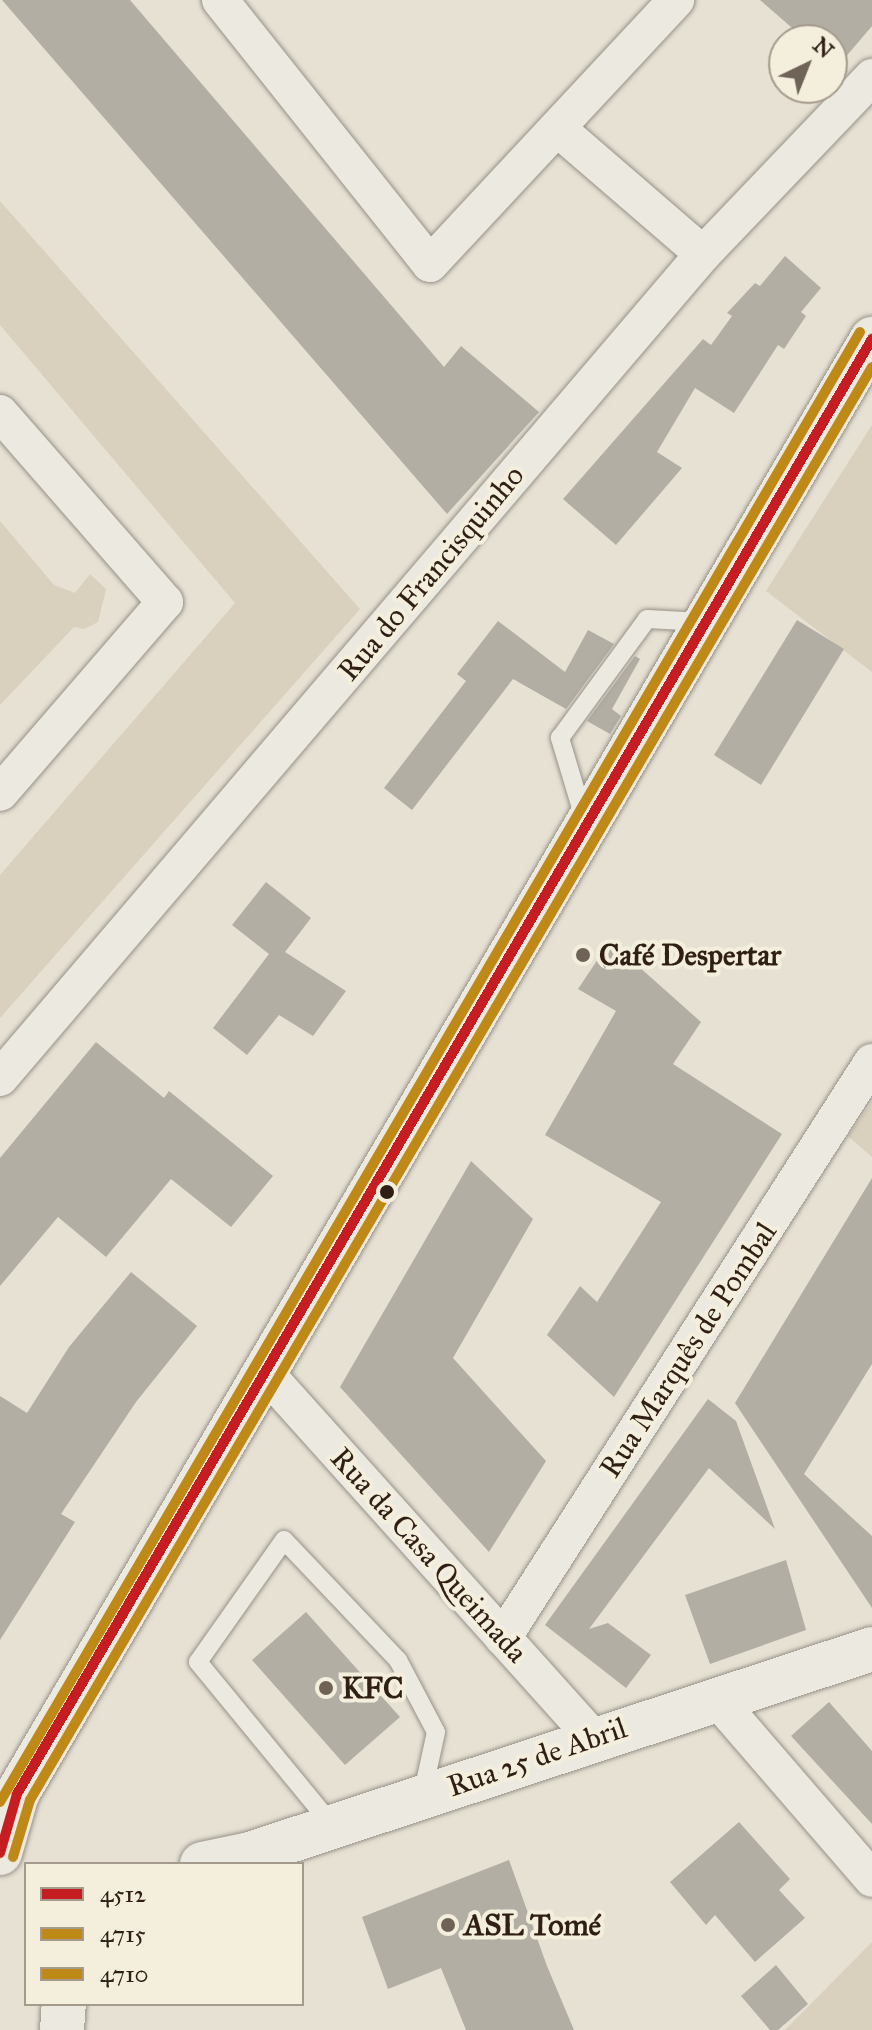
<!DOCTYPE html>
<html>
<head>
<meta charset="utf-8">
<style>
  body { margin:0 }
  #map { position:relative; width:872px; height:2030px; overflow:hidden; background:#e6e1d3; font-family:"IM FELL Great Primer",serif }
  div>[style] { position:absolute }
  .green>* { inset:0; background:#d9d0be }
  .building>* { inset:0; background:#b2aea4 }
  .roads { filter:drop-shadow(0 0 2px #979188) drop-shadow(0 0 2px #979188) }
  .lane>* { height:18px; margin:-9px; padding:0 9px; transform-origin:9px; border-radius:9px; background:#ece9e1 }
  .street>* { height:36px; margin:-18px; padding:0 18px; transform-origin:18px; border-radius:18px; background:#ece9e1 }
  .secondary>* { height:44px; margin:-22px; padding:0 22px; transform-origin:22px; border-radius:22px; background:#ece9e1 }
  .bus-1>* { height:10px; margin:-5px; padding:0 5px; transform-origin:5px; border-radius:5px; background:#c61d23 }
  .bus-2>* { height:10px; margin:-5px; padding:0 5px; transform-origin:5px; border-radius:5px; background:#bf8918 }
  .bus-3>* { height:10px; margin:-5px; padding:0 5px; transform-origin:5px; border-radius:5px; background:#bf8918 }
  .dots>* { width:22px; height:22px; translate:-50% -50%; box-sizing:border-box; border:4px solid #f4eedd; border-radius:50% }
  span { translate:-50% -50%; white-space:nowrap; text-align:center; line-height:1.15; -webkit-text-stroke:8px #f4eedd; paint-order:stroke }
  .street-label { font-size:30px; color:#2f1f14 }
  .poi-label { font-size:30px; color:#2f1f14; font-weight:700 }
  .left { translate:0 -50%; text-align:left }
  .legend { position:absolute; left:24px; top:1862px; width:280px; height:144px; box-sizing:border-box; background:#f4eedd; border:2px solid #a59b8d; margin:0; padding:10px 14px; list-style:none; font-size:24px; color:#2f1f14 }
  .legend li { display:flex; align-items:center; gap:16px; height:40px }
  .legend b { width:40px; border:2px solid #a59b8d }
  .north { position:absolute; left:768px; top:24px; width:80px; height:80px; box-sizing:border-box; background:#f4eedd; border:2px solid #a59b8d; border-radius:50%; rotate:43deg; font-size:22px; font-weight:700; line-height:32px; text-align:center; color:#2f1f14 }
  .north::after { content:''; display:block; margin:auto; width:28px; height:36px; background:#6f6357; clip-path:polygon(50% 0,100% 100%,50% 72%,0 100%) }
</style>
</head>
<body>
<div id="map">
  <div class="green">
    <div style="clip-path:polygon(0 201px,360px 609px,0 1018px,0 875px,235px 603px,0 325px)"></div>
    <div style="clip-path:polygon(872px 425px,872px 672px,766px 591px)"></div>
    <div style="clip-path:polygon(0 521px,54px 585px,75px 593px,90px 574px,106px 589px,98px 622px,84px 629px,74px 627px,0 705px)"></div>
    <div style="clip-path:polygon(872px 1102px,872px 1157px,848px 1136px)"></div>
    <div style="clip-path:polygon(872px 1942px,872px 2030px,785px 2030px)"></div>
  </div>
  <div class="building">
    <div style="clip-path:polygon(2px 0,130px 0,444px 367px,461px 346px,539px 412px,447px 514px)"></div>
    <div style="clip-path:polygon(760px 0,872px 0,872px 26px,832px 73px,832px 40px,806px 40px)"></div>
    <div style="clip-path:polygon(785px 256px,821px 288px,801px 312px,806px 316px,784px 349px,778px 345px,734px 413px,695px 388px,657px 452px,682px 468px,616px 545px,563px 499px,703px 339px,711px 345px,732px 316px,727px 313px,755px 283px,760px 286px)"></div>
    <div style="clip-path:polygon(797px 620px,844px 649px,761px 785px,714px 755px)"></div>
    <div style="clip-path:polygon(498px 621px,565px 672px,588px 630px,614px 644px,566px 709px,513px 679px,412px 810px,384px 788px,466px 681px,457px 674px)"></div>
    <div style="clip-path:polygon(635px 656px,640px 659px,612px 709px,621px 716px,610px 734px,587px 721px)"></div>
    <div style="clip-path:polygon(266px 882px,311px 918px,285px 952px,346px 991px,313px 1036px,279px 1015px,247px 1055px,213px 1028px,269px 954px,232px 925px)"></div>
    <div style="clip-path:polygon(610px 941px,701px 1022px,673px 1064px,782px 1134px,614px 1397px,547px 1335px,580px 1286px,597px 1302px,661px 1202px,545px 1135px,616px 1011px,578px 989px)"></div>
    <div style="clip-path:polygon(96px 1042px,164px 1098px,169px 1091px,273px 1176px,231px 1227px,171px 1179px,106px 1257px,58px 1217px,0 1286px,0 1158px)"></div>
    <div style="clip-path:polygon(471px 1161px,533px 1219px,453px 1358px,546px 1461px,489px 1552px,340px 1387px)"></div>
    <div style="clip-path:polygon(872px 1178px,872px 1364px,804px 1474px,872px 1536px,872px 1608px,735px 1403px)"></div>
    <div style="clip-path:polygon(131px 1272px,197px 1326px,136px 1402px,61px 1514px,75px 1522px,0 1640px,0 1396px,27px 1413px,69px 1347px)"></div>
    <div style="clip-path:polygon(708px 1399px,736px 1421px,775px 1529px,709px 1468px,589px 1629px,608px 1623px,651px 1655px,626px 1688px,545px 1625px)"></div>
    <div style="clip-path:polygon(786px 1560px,806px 1630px,710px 1664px,685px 1595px)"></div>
    <div style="clip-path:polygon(306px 1612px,400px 1717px,345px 1765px,252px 1660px)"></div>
    <div style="clip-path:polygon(829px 1702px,872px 1751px,872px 1824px,791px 1736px)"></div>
    <div style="clip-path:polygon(739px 1822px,790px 1879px,779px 1890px,805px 1918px,755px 1962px,715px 1915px,706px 1925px,670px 1882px)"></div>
    <div style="clip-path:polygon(509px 1860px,547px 1966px,574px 2030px,466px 2030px,441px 1968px,388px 1989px,362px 1917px)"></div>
    <div style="clip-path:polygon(776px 1965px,808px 2004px,778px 2030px,770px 2030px,741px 1996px)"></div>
  </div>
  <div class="roads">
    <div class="lane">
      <div style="left:584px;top:818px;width:84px;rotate:-106.7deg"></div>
      <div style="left:560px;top:738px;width:147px;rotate:-53.8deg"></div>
      <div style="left:647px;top:619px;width:56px;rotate:3.1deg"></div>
      <div style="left:332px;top:1825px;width:211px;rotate:-129.4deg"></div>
      <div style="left:198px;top:1662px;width:149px;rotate:-54.8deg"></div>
      <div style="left:284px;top:1540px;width:166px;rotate:46.5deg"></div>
      <div style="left:398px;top:1660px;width:81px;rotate:62.2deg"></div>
      <div style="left:436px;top:1732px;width:66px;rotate:102.3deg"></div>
    </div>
    <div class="street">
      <div style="left:220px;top:0;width:337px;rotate:51.5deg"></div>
      <div style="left:430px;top:264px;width:361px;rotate:-47deg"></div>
      <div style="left:557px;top:128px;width:193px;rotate:40.8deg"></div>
      <div style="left:0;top:413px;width:251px;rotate:48.9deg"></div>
      <div style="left:165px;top:602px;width:252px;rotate:130.8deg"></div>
      <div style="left:0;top:1078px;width:1083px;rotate:-49.53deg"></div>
      <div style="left:703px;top:254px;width:245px;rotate:-46.3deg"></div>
      <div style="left:264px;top:1371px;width:494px;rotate:48.1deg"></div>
      <div style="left:503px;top:1638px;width:684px;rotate:-57.36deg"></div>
      <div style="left:715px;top:1697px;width:240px;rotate:49.2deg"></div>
    </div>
    <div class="secondary">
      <div style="left:0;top:1814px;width:26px;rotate:-50deg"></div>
      <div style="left:17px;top:1794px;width:1688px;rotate:-59.56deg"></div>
      <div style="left:0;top:1853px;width:61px;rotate:-73.9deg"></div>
      <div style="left:202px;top:1864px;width:49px;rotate:-11.8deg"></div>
      <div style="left:250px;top:1854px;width:655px;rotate:-18.24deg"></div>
      <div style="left:62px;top:2030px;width:26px;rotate:-86deg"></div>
    </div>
  </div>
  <div class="bus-1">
    <div style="left:0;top:1853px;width:61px;rotate:-73.9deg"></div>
    <div style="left:17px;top:1794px;width:1688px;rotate:-59.56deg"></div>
  </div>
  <div class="bus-2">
    <div style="left:13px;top:1857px;width:59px;rotate:-73.4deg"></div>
    <div style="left:30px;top:1800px;width:1662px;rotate:-59.56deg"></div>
  </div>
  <div class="bus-3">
    <div style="left:0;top:1802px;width:1703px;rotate:-59.67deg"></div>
  </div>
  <div class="dots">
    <div style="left:583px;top:955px;background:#6f6357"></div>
    <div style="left:387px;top:1192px;background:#2f1f14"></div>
    <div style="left:326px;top:1688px;background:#6f6357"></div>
    <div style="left:448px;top:1925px;background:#6f6357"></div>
  </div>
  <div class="street-label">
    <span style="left:431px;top:573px;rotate:-50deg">Rua do Francisquinho</span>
    <span style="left:688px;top:1350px;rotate:-57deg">Rua Marquês de Pombal</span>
    <span style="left:429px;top:1555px;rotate:48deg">Rua da Casa Queimada</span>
    <span style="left:537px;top:1757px;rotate:-19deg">Rua 25 de Abril</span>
  </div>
  <div class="poi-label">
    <span class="left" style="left:599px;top:955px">Café Despertar</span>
    <span class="left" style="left:342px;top:1688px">KFC</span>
    <span class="left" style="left:464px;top:1925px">ASL Tomé</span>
  </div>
  <ul class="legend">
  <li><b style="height:10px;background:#c61d23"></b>4512</li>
  <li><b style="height:10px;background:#bf8918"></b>4715</li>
  <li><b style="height:10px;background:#bf8918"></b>4710</li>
  </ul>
  <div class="north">N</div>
</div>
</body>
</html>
